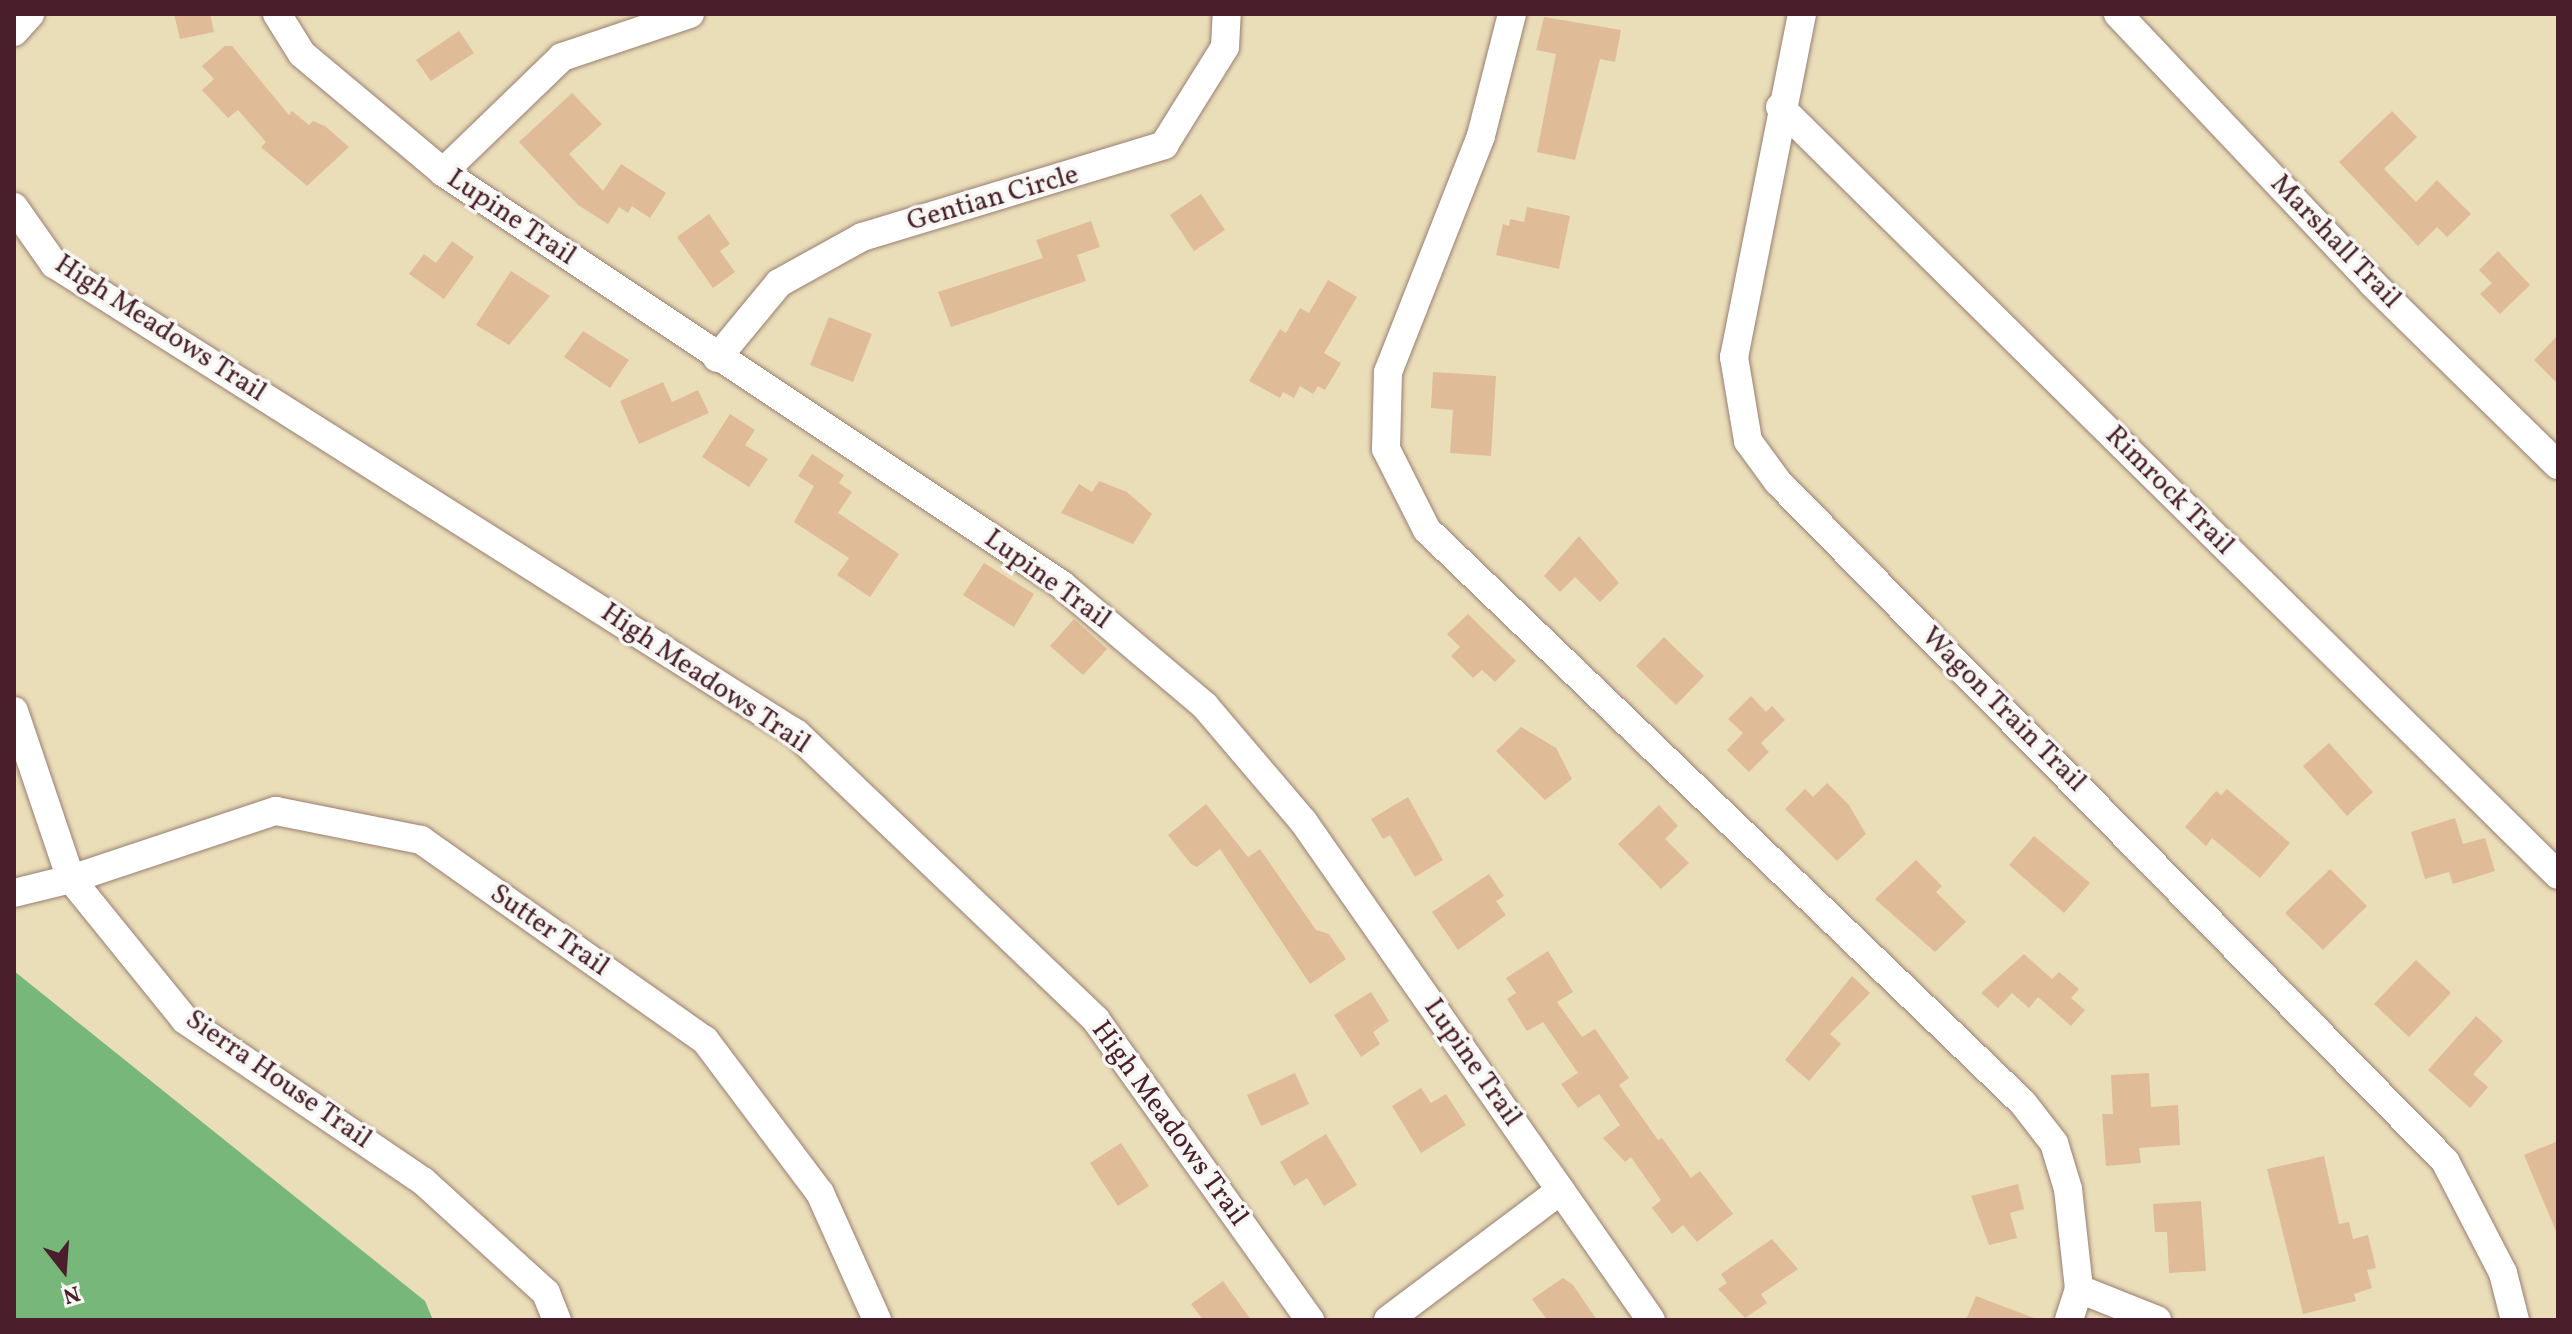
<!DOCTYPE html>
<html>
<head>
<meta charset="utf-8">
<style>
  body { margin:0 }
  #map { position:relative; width:2572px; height:1334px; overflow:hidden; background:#eadeb9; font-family:Vollkorn,serif }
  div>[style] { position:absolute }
  .forest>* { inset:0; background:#77b87a }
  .building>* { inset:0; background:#dfbb98 }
  .roads { filter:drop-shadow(0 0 2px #9a7e72) drop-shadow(0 0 2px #9a7e72) }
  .minor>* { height:28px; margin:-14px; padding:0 14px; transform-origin:14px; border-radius:14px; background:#fff }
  span { translate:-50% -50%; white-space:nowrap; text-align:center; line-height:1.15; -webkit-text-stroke:7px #f6f6f2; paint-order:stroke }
  .street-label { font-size:28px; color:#4a1f2b }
  .frame { position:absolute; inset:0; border:16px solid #4a1f2b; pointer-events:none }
  .north { position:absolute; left:24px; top:1230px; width:80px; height:80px; -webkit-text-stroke:6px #f6f6f2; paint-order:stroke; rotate:163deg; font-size:22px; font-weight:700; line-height:32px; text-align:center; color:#4a1f2b }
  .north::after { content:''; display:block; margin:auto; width:28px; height:36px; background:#4a1f2b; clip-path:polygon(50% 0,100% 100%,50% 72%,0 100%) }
</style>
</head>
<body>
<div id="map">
  <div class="forest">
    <div style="clip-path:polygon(14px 971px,425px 1301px,433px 1320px,14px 1320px)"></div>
  </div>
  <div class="building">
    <div style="clip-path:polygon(174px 14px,210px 14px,214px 32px,180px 39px)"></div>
    <div style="clip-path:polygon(1544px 17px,1621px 30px,1615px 62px,1600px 59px,1575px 160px,1537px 152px,1556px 54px,1536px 50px)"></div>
    <div style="clip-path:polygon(459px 31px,474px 53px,431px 81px,416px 60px)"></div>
    <div style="clip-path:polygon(225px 46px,232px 46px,289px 115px,292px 111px,309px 125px,313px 121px,325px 126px,349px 147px,307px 186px,261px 147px,266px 142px,238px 110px,228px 118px,202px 90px,214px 79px,202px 66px)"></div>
    <div style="clip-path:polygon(572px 93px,602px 124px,569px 154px,603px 191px,621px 164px,666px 193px,650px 218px,632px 206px,628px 213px,619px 207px,608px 224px,578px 205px,519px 142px)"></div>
    <div style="clip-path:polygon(2392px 111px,2417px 137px,2384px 169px,2416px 202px,2437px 180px,2471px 214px,2447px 237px,2437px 227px,2418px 246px,2339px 162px)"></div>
    <div style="clip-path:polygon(1201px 194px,1225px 230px,1194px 251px,1170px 215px)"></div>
    <div style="clip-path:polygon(1527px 207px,1570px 216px,1559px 269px,1496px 255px,1503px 224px,1509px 226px,1510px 219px,1524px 222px)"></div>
    <div style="clip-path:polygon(709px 214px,730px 244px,720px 251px,735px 272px,713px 288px,677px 237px)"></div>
    <div style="clip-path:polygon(1091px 221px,1100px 247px,1077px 255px,1086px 281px,951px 327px,938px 292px,1043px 258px,1036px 240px)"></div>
    <div style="clip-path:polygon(452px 241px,474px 257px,444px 299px,409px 274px,424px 254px,436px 263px)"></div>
    <div style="clip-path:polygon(2498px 251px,2530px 285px,2500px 314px,2480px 294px,2492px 283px,2479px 270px)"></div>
    <div style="clip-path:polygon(511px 271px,550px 296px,509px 345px,476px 325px)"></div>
    <div style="clip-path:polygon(1328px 280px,1357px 297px,1324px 353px,1341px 363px,1325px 390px,1318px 386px,1313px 394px,1300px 386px,1294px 398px,1283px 392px,1280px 398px,1249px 381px,1280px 329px,1286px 333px,1300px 308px,1309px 313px)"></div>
    <div style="clip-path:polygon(829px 317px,872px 334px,853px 382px,810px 365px)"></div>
    <div style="clip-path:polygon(583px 331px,629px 360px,610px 388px,564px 357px)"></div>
    <div style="clip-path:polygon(2558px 335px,2558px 384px,2534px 360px)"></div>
    <div style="clip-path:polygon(1433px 372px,1496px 376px,1491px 456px,1450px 453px,1453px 410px,1431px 408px)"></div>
    <div style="clip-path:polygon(663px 382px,672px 402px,698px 390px,709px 413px,639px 444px,620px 401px)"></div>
    <div style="clip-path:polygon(730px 414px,755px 430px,745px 445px,768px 459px,749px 487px,702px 457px)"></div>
    <div style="clip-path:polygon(812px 454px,844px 475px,839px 483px,852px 492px,838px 513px,899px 554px,870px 597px,837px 575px,849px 558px,794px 522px,814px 486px,798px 476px)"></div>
    <div style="clip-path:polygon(1099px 481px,1127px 492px,1152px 514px,1133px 544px,1061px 513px,1079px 484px,1092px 492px)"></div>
    <div style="clip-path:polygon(1579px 536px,1619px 583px,1600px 602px,1575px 577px,1560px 592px,1544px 576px)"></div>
    <div style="clip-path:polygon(984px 563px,1034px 594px,1014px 627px,963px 595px)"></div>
    <div style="clip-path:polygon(1468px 614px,1516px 661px,1495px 682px,1482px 670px,1473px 678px,1451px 656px,1460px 647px,1447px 634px)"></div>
    <div style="clip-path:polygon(1074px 619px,1107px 649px,1083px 675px,1050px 646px)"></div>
    <div style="clip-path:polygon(1664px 637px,1704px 676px,1676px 705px,1636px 666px)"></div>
    <div style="clip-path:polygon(1751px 696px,1766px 712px,1772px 706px,1785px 720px,1761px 743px,1769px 752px,1749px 772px,1727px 750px,1743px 733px,1728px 719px)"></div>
    <div style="clip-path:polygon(1521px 727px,1556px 748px,1572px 779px,1545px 800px,1496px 751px)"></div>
    <div style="clip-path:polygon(2329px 743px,2373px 792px,2347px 816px,2303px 766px)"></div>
    <div style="clip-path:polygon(1827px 783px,1849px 805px,1866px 834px,1837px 861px,1785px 809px,1805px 789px,1813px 797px)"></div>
    <div style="clip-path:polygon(2227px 789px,2290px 843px,2260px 878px,2212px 838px,2206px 846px,2185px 827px,2216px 791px,2221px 795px)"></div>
    <div style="clip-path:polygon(1408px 797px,1443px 860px,1415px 877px,1390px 835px,1383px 839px,1371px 819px)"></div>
    <div style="clip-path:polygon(1206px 804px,1248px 857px,1260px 849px,1316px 930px,1329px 934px,1346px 959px,1310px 984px,1220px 849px,1197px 867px,1191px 864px,1168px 835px)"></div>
    <div style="clip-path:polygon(1659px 805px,1678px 826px,1665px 839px,1689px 863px,1661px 889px,1618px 844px)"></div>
    <div style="clip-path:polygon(2455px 818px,2463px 844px,2485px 838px,2495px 871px,2453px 884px,2449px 872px,2425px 879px,2411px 832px)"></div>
    <div style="clip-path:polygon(2034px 836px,2090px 883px,2064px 913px,2009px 865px)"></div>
    <div style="clip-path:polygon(1916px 860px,1942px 886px,1936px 892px,1966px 922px,1935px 952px,1875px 899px)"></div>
    <div style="clip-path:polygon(2330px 869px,2367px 906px,2323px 950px,2285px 913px)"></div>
    <div style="clip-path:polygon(1489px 874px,1504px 896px,1496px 901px,1506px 915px,1458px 950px,1432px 912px)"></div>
    <div style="clip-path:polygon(1548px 951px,1573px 992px,1557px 1002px,1582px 1037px,1595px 1029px,1629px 1078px,1619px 1085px,1658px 1140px,1662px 1138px,1691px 1178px,1700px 1171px,1733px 1214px,1697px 1242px,1683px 1225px,1672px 1234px,1652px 1208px,1661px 1200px,1631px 1157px,1625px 1162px,1603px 1138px,1620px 1125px,1599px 1094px,1578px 1108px,1561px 1084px,1578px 1073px,1543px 1022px,1527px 1031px,1507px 999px,1516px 993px,1506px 978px)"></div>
    <div style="clip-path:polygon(2024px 954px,2052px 979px,2059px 972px,2079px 989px,2071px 998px,2085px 1010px,2071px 1026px,2038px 997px,2029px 1008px,2012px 993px,1998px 1008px,1981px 993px)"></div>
    <div style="clip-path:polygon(2416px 960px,2451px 993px,2409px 1037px,2374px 1004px)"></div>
    <div style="clip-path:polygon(1852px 976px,1870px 993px,1830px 1034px,1841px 1044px,1809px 1081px,1785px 1060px)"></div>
    <div style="clip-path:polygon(1371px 992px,1389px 1021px,1373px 1032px,1380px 1044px,1361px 1057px,1334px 1015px)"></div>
    <div style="clip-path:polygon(2476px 1016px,2503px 1041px,2473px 1074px,2488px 1087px,2470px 1108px,2428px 1070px)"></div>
    <div style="clip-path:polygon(1295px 1073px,1309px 1104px,1261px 1126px,1247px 1095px)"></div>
    <div style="clip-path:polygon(2149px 1073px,2151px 1107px,2178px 1105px,2180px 1145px,2139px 1148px,2141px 1163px,2106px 1166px,2102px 1114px,2113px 1114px,2111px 1075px)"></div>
    <div style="clip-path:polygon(1421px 1088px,1431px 1103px,1446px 1094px,1466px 1125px,1421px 1153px,1392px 1106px)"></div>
    <div style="clip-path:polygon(1326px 1134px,1357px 1185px,1324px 1206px,1307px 1178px,1294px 1186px,1280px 1162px)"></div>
    <div style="clip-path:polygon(2558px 1141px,2558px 1236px,2524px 1155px)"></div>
    <div style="clip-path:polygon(1121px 1143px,1149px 1186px,1118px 1206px,1090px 1163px)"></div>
    <div style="clip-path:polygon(2324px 1156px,2339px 1224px,2349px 1222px,2353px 1239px,2368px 1235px,2376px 1268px,2367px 1270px,2372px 1288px,2354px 1294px,2356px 1301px,2303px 1314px,2267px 1169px)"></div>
    <div style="clip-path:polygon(2018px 1184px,2024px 1209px,2010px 1213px,2017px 1238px,1989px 1245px,1971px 1196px)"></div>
    <div style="clip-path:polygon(2201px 1201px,2206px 1271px,2169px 1273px,2167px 1232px,2155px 1232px,2153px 1204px)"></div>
    <div style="clip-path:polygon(1772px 1239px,1798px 1269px,1761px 1294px,1767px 1303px,1745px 1318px,1718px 1289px,1727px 1283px,1721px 1274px)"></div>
    <div style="clip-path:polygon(1563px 1278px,1573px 1285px,1597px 1320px,1547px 1320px,1532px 1299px)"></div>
    <div style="clip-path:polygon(1223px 1281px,1251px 1320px,1203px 1320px,1191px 1304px)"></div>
    <div style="clip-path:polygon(1976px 1296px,2034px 1318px,2034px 1320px,1966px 1320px)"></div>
  </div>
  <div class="roads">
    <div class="minor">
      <div style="left:277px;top:14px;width:47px;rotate:58deg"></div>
      <div style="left:302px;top:54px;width:184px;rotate:39.9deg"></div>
      <div style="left:443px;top:172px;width:744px;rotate:33.71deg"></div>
      <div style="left:1062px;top:585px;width:187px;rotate:40.2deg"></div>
      <div style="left:1205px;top:706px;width:151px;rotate:49.6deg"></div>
      <div style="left:1303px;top:821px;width:608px;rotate:55.11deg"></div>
      <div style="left:1512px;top:14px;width:126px;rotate:104.3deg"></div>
      <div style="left:1481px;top:136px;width:254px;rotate:111.5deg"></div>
      <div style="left:1388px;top:372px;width:77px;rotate:91.5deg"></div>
      <div style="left:1386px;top:449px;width:91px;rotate:63.2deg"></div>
      <div style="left:1427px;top:530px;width:827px;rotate:43.87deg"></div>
      <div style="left:2023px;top:1103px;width:51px;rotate:52.2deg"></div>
      <div style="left:2054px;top:1143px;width:48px;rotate:73.1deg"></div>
      <div style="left:2068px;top:1189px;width:101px;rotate:83.7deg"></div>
      <div style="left:2079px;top:1289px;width:33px;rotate:108deg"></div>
      <div style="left:1802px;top:14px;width:350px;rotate:101.2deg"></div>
      <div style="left:1734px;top:357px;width:85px;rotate:80.5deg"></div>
      <div style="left:1748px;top:441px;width:51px;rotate:53.8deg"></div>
      <div style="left:1778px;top:482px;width:952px;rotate:45.51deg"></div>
      <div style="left:2445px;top:1161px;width:126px;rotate:62.6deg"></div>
      <div style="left:2503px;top:1273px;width:49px;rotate:75.7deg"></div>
      <div style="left:2118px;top:14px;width:370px;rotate:46.6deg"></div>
      <div style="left:2372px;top:283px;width:260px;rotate:44.4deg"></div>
      <div style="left:14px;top:32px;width:24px;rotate:-48deg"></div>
      <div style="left:1780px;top:107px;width:1093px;rotate:44.63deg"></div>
      <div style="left:443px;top:172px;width:165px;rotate:-44deg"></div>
      <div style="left:562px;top:57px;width:135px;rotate:-18.6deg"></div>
      <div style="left:14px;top:207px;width:70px;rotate:54.9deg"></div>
      <div style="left:54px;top:264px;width:879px;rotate:32.32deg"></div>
      <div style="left:797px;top:734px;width:414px;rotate:43.7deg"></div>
      <div style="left:1096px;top:1020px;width:369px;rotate:54.5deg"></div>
      <div style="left:717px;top:358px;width:97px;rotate:-50.4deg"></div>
      <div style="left:779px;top:283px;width:95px;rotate:-29deg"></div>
      <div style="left:862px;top:237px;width:316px;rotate:-16.9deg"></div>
      <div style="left:1164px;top:145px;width:115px;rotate:-58.1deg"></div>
      <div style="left:1225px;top:47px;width:33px;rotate:-87deg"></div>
      <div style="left:14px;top:711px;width:177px;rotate:71.3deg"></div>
      <div style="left:71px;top:879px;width:181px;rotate:51deg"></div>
      <div style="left:185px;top:1020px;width:287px;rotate:34.1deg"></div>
      <div style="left:423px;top:1181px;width:166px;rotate:42.3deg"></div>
      <div style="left:546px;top:1293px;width:29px;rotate:68deg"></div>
      <div style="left:14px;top:893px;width:59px;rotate:-13.8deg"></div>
      <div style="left:71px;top:879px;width:216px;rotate:-18.4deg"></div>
      <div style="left:276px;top:811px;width:148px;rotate:11.3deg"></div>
      <div style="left:421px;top:840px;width:347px;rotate:35.2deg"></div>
      <div style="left:705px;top:1040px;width:191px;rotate:53.1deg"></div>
      <div style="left:820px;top:1193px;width:139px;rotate:65.8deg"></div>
      <div style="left:2079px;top:1289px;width:84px;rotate:21.7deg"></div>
      <div style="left:1388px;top:1320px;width:216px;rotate:-36.9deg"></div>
    </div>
  </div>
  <div class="street-label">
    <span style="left:993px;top:199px;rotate:-16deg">Gentian Circle</span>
    <span style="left:511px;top:218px;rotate:34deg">Lupine Trail</span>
    <span style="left:2335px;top:242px;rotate:46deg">Marshall Trail</span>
    <span style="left:160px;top:329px;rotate:33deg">High Meadows Trail</span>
    <span style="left:2169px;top:491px;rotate:45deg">Rimrock Trail</span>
    <span style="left:1047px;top:580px;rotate:36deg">Lupine Trail</span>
    <span style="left:705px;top:679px;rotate:34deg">High Meadows Trail</span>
    <span style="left:2003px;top:710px;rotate:45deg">Wagon Train Trail</span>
    <span style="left:549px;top:931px;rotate:35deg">Sutter Trail</span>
    <span style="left:1472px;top:1063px;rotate:55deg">Lupine Trail</span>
    <span style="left:278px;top:1080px;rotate:35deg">Sierra House Trail</span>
    <span style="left:1169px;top:1124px;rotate:54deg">High Meadows Trail</span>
  </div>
  <div class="frame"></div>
  <div class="north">N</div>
</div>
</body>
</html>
